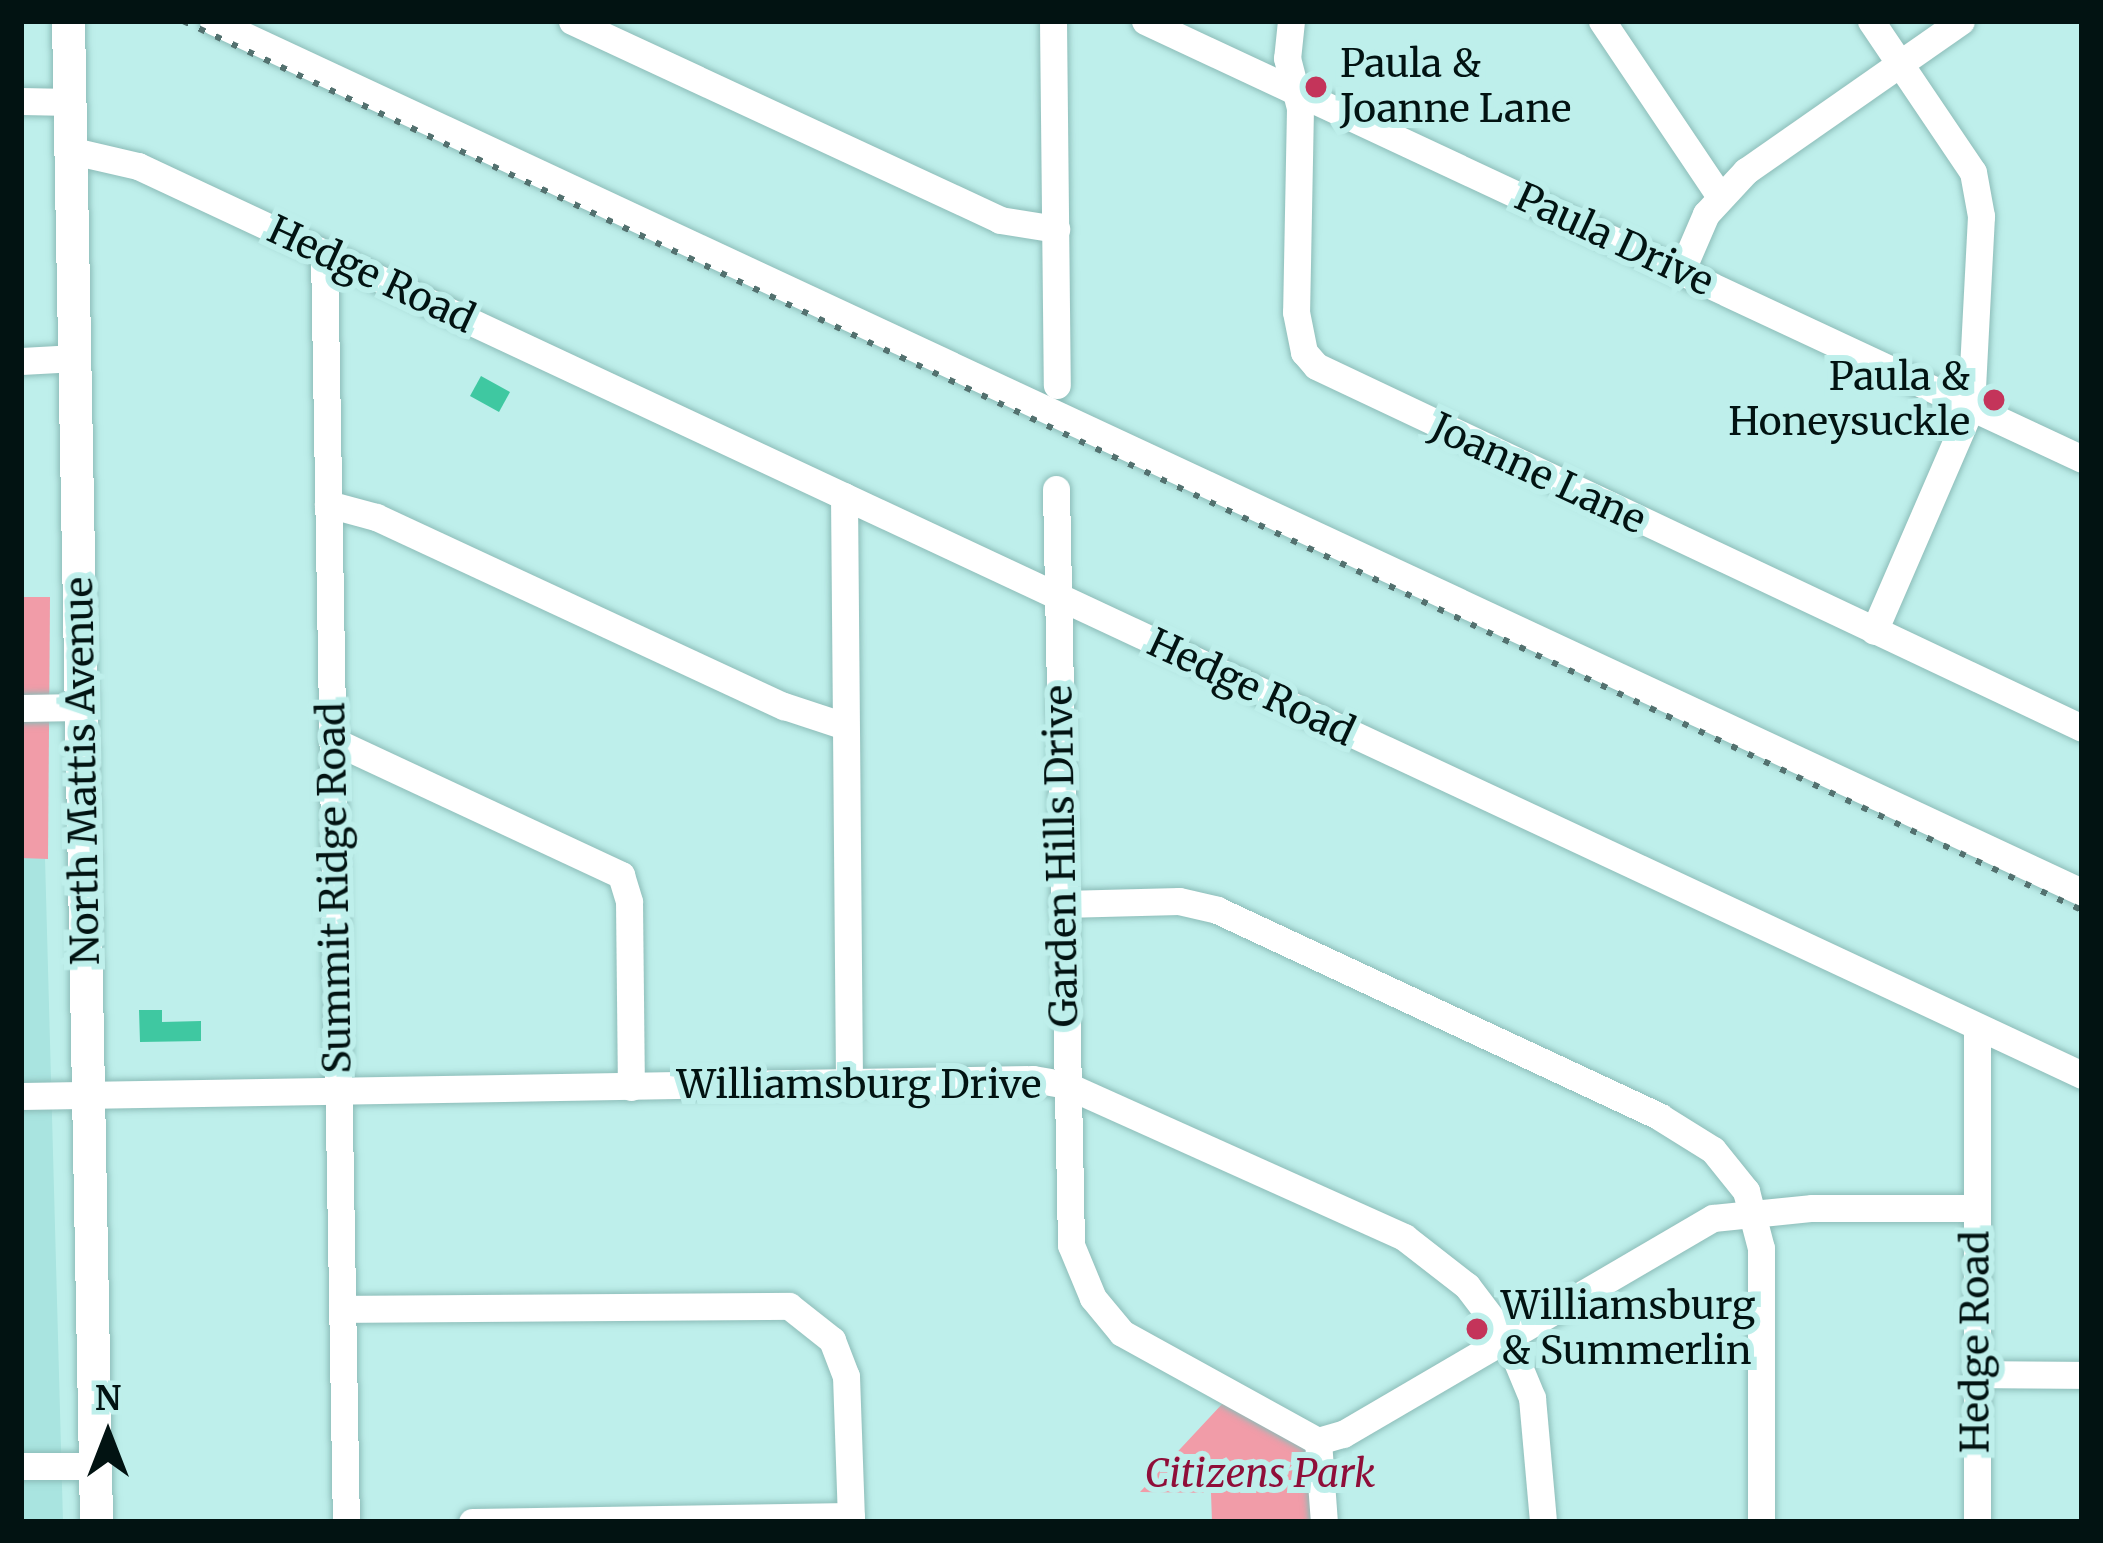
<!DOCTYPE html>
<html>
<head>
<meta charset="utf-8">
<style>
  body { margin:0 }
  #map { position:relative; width:2103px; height:1543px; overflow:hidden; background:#beefeb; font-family:Merriweather,serif }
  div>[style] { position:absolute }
  .built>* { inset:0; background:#a9e4e0 }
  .green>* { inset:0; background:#f19ca8 }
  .building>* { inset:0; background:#3fc8a1 }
  .roads { filter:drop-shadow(0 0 3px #8cbcb8) drop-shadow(0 0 3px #8cbcb8) }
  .minor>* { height:27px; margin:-13.5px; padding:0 13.5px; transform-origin:13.5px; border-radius:13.5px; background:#fff }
  .major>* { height:33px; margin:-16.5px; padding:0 16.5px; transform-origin:16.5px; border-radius:16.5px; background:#fff }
  .rail>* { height:6px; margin-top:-3px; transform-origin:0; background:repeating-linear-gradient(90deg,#53716f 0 6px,transparent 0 18px) }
  .dots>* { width:33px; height:33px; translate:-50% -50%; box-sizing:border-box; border:6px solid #beefeb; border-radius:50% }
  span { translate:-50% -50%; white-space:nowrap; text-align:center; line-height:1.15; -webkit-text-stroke:12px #beefeb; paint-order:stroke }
  .poi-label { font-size:39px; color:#021312 }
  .left { translate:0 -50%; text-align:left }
  .right { translate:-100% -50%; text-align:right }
  .street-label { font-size:39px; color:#021312 }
  .park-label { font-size:39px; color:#8f0e39; font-style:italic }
  .frame { position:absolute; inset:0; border:24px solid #021312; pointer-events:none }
  .north { position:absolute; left:48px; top:1375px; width:120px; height:120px; -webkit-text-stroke:9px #beefeb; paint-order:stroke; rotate:0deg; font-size:33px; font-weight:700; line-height:48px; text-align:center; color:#021312 }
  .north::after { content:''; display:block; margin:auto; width:42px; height:54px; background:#021312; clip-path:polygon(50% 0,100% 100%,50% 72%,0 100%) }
</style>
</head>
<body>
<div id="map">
  <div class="built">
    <div style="clip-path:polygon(21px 858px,45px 858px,63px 1522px,21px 1522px)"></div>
  </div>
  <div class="green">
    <div style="clip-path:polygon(21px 597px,50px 597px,48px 859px,21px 858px)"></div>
    <div style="clip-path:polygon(1223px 1403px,1303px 1444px,1315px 1463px,1314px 1522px,1212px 1522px,1211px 1493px,1140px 1492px)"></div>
  </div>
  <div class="building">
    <div style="clip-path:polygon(481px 376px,510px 392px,499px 412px,470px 396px)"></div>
    <div style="clip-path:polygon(139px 1010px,162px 1010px,162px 1022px,201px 1021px,201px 1041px,140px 1042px)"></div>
  </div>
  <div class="roads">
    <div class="minor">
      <div style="left:213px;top:21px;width:2062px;rotate:24.99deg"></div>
      <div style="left:572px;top:21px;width:472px;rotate:24.9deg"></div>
      <div style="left:1000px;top:220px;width:57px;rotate:9.1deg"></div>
      <div style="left:1053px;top:21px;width:364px;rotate:89.4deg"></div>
      <div style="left:1145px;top:21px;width:1034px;rotate:25.05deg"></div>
      <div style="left:1291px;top:21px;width:37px;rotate:96deg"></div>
      <div style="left:1287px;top:58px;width:52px;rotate:75.4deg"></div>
      <div style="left:1300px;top:108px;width:204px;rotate:91.1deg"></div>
      <div style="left:1296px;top:312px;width:41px;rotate:78.7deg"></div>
      <div style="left:1304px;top:352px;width:18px;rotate:49deg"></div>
      <div style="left:1316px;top:366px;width:847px;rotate:25.29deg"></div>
      <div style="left:1602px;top:21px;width:210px;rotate:56.1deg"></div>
      <div style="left:1871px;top:21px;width:182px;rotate:56deg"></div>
      <div style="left:1973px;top:172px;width:45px;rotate:79.7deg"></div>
      <div style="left:1981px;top:216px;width:191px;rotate:93deg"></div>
      <div style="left:1971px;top:407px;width:244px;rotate:113.4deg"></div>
      <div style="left:21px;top:101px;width:50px;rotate:1.1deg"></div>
      <div style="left:73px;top:151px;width:67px;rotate:13deg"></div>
      <div style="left:138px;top:166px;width:2146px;rotate:25.06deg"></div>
      <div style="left:324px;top:253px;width:1269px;rotate:89.01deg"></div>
      <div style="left:1681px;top:272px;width:63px;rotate:-66.7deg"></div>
      <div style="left:1706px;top:214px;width:59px;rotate:-47.1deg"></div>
      <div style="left:1746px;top:171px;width:262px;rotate:-34.9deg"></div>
      <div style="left:21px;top:361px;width:55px;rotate:-3.1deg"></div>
      <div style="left:1056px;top:489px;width:756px;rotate:88.86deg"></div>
      <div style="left:1071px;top:1245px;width:57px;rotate:67.5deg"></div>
      <div style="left:1093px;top:1298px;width:45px;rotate:50.4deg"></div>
      <div style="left:1122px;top:1333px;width:224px;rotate:28.9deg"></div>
      <div style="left:1318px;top:1441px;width:81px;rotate:85.8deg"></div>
      <div style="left:844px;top:496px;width:587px;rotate:89.51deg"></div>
      <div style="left:328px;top:504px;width:50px;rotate:15.2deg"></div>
      <div style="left:376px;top:517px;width:450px;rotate:24.9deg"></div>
      <div style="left:784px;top:706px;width:64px;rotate:18.2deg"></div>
      <div style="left:21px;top:708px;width:61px;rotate:-0.9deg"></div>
      <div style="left:334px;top:741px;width:317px;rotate:25deg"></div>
      <div style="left:621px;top:875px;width:28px;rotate:73deg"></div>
      <div style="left:629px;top:902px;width:185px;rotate:89.4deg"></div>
      <div style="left:1063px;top:904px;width:116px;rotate:-1.5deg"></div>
      <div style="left:1179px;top:901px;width:39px;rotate:13deg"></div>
      <div style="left:1217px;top:910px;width:489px;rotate:25deg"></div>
      <div style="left:1660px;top:1117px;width:62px;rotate:31.9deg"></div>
      <div style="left:1713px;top:1150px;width:53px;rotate:51.2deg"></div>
      <div style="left:1746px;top:1191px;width:59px;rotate:75.3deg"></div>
      <div style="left:1761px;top:1248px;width:274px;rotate:90deg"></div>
      <div style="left:1977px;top:1028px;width:494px;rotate:90deg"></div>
      <div style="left:21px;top:1096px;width:1012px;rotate:-0.96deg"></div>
      <div style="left:1033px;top:1079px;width:34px;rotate:10deg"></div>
      <div style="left:1066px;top:1085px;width:371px;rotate:24.2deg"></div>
      <div style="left:1404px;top:1237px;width:80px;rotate:37.9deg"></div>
      <div style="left:1467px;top:1286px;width:68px;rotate:52.8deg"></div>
      <div style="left:1508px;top:1340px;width:63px;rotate:67.5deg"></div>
      <div style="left:1532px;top:1398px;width:124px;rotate:84.9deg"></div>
      <div style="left:342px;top:1309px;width:447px;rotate:-0.4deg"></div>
      <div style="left:789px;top:1306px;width:55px;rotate:38.3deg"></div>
      <div style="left:832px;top:1340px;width:39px;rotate:69deg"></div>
      <div style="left:846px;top:1376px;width:146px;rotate:88deg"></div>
      <div style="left:1976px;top:1374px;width:106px;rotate:0.5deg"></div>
      <div style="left:1318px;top:1441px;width:26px;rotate:-16deg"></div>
      <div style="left:1343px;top:1434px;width:428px;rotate:-30.3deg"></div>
      <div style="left:1713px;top:1218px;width:100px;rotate:-5.8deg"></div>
      <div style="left:1812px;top:1208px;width:163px"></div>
      <div style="left:21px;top:1466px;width:75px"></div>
      <div style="left:472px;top:1522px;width:379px;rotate:-0.9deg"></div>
    </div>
    <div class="major">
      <div style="left:68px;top:21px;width:1501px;rotate:88.93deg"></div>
    </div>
  </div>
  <div class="rail">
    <div style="left:183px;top:21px;width:2097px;rotate:25.09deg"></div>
  </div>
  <div class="dots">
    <div style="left:1316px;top:87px;background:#c4345a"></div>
    <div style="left:1994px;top:400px;background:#c4345a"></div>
    <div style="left:1477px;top:1329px;background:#c4345a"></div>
  </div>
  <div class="poi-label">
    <span class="left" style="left:1340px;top:87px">Paula &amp;<br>Joanne Lane</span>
    <span class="right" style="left:1970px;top:400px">Paula &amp;<br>Honeysuckle</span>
    <span class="left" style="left:1501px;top:1329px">Williamsburg<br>&amp; Summerlin</span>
  </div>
  <div class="street-label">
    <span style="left:1614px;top:240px;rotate:25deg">Paula Drive</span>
    <span style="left:371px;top:275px;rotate:25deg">Hedge Road</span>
    <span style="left:1538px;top:474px;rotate:25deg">Joanne Lane</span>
    <span style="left:1251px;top:688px;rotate:25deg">Hedge Road</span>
    <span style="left:83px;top:771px;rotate:-91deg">North Mattis Avenue</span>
    <span style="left:1062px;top:856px;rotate:-91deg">Garden Hills Drive</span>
    <span style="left:335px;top:888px;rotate:-91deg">Summit Ridge Road</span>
    <span style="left:859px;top:1085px">Williamsburg Drive</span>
    <span style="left:1976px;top:1342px;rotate:-90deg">Hedge Road</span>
  </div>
  <div class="park-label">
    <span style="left:1260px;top:1474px">Citizens Park</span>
  </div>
  <div class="frame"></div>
  <div class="north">N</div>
</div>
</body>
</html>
